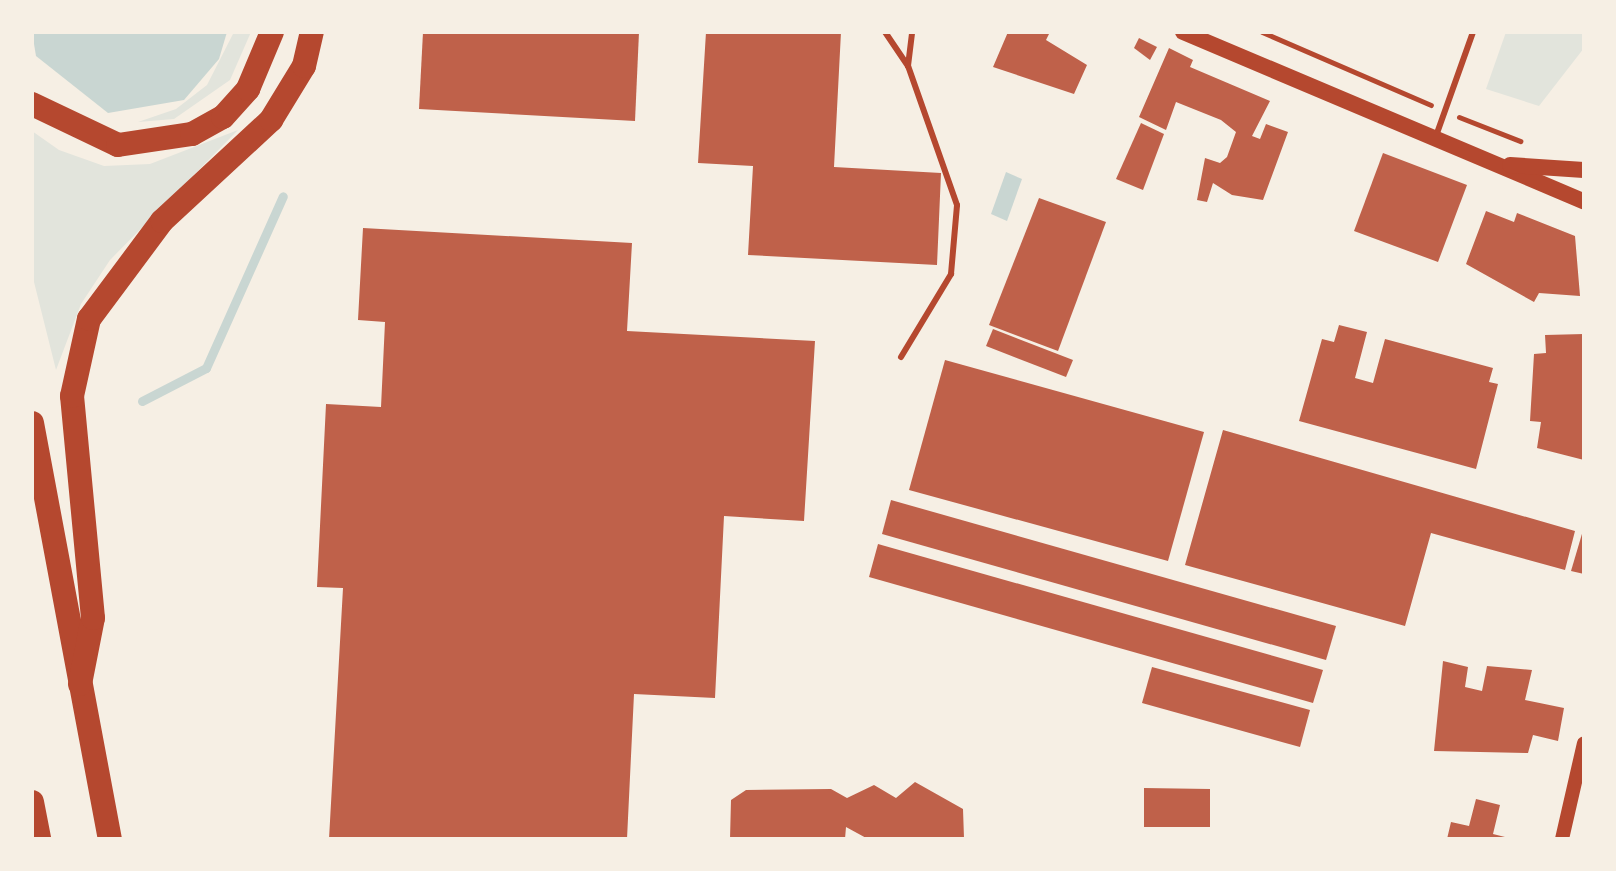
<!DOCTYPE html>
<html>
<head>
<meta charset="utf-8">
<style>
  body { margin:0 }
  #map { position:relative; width:1616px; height:871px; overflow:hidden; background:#f6efe4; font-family:Roboto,sans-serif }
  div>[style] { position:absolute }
  .green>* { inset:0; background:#e2e4dc }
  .water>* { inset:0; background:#c9d6d2 }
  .stream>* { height:9px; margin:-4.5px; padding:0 4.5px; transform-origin:4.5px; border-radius:4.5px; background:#c9d6d2 }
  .building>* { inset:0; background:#bf614a }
  .path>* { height:5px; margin:-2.5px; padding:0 2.5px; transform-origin:2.5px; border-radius:2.5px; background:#b5482f }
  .service>* { height:6px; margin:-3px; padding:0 3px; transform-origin:3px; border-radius:3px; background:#b5482f }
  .tertiary>* { height:14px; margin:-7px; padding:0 7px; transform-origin:7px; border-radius:7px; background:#b5482f }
  .secondary>* { height:16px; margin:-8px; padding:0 8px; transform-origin:8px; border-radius:8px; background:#b5482f }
  .motorway>* { height:24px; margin:-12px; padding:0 12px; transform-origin:12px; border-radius:12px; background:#b5482f }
  span { translate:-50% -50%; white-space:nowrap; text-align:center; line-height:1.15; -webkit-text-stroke:6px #f6efe4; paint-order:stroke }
  .frame { position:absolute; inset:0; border:34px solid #f6efe4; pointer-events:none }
</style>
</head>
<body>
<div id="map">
  <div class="green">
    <div style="clip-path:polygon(234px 32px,251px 32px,230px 80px,174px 119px,138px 122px,176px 109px,207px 85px)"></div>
    <div style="clip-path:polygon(1506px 32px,1584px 32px,1584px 48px,1539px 106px,1486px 89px)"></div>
    <div style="clip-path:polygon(238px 130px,110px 260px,81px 304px,56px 370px,32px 274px,32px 131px,59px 150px,104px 166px,150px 164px)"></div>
  </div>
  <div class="water">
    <div style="clip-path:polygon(32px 32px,227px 32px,219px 59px,184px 100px,108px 113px,36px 56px)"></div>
    <div style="clip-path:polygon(1006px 172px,1022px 179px,1007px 221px,991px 214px)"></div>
  </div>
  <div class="stream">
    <div style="left:142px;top:401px;width:72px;rotate:-27.3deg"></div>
    <div style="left:206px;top:368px;width:188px;rotate:-65.9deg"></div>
  </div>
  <div class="building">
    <div style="clip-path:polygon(423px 32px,639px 32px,635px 121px,419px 109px)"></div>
    <div style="clip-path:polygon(706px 32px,841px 32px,834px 167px,941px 173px,937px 265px,748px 255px,753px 166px,698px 163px)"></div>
    <div style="clip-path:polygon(1008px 32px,1050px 32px,1046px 40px,1087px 65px,1074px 94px,993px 67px)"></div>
    <div style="clip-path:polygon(1139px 38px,1157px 47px,1150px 60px,1134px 48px)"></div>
    <div style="clip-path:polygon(1169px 48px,1193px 60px,1190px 67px,1270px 101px,1252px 136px,1260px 139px,1266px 124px,1288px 132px,1263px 200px,1232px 195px,1213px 183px,1207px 202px,1197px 200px,1205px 158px,1220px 163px,1227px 157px,1236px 132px,1221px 120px,1176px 102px,1166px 130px,1139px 117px)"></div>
    <div style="clip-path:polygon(1141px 123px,1164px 134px,1143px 190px,1116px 179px)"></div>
    <div style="clip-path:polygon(1383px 153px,1467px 185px,1438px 262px,1354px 231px)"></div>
    <div style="clip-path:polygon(1039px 198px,1106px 222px,1058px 351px,989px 325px)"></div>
    <div style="clip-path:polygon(1486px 211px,1514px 222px,1517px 213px,1575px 236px,1580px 296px,1539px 293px,1534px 302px,1466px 264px)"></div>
    <div style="clip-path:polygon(363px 228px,632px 243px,627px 331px,815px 341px,804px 521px,724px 516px,715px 698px,634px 694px,627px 839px,329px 839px,343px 588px,317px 587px,326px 404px,381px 407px,385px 322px,358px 320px)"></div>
    <div style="clip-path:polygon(1339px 325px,1367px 332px,1355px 378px,1373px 383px,1385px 339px,1493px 368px,1489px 382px,1498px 384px,1476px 469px,1299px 421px,1322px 339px,1334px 342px)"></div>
    <div style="clip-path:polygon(993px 329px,1073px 360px,1066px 377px,986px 346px)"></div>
    <div style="clip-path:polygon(1584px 334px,1584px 460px,1537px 448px,1541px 422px,1530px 421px,1534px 354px,1546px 353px,1545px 335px)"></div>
    <div style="clip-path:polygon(945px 360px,1204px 432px,1168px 561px,909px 490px)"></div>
    <div style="clip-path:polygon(1223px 430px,1575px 531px,1565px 570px,1431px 533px,1405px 626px,1185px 565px)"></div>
    <div style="clip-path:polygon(891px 500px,1336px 626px,1326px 660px,882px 534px)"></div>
    <div style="clip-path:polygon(1584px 527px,1584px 574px,1571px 571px)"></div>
    <div style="clip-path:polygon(878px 544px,1323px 670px,1313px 703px,869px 577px)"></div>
    <div style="clip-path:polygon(1443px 661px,1468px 667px,1465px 687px,1482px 691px,1487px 666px,1532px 670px,1525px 700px,1564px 708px,1558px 741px,1533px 735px,1528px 753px,1434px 751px)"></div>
    <div style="clip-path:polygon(1152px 667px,1310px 710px,1300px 747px,1142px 703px)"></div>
    <div style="clip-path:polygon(915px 782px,963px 809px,964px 838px,868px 839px,846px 827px,845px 839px,730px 839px,731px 800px,746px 790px,831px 789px,847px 798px,874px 785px,896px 798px)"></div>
    <div style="clip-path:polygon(1144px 788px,1210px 789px,1210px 827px,1144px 827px)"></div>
    <div style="clip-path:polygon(1476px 799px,1500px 805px,1493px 834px,1513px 839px,1447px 839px,1451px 822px,1469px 826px)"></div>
  </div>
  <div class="path">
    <div style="left:1262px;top:32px;width:184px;rotate:23.4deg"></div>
    <div style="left:1459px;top:117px;width:66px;rotate:21.5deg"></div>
  </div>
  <div class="service">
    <div style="left:885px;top:32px;width:41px;rotate:55.9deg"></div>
    <div style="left:1436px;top:136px;width:110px;rotate:-70.4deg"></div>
    <div style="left:901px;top:357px;width:97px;rotate:-58.9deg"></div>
    <div style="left:951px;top:274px;width:69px;rotate:-85deg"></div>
    <div style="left:957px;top:205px;width:147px;rotate:-109.4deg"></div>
    <div style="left:908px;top:66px;width:34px;rotate:-83deg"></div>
  </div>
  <div class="tertiary">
    <div style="left:1562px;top:839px;width:98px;rotate:-77.1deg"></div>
  </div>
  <div class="secondary">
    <div style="left:1183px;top:32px;width:435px;rotate:22.9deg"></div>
    <div style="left:1510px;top:165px;width:74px;rotate:3.9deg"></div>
  </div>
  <div class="motorway">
    <div style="left:32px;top:104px;width:95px;rotate:25.5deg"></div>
    <div style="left:118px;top:145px;width:75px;rotate:-8.5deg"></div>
    <div style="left:192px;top:134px;width:35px;rotate:-29deg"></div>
    <div style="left:223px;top:117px;width:38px;rotate:-48deg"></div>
    <div style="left:248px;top:89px;width:62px;rotate:-67.2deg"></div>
    <div style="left:32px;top:423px;width:423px;rotate:79.4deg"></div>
    <div style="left:80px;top:684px;width:67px;rotate:-78.9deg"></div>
    <div style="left:93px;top:618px;width:223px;rotate:-95.4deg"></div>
    <div style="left:72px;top:396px;width:79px;rotate:-77.6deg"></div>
    <div style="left:89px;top:319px;width:122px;rotate:-53.3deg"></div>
    <div style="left:162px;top:221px;width:149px;rotate:-42.8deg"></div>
    <div style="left:271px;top:120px;width:63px;rotate:-58.6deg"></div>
    <div style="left:304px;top:66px;width:35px;rotate:-77deg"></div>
    <div style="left:32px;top:802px;width:38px;rotate:79deg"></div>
  </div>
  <div class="frame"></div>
</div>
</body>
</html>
